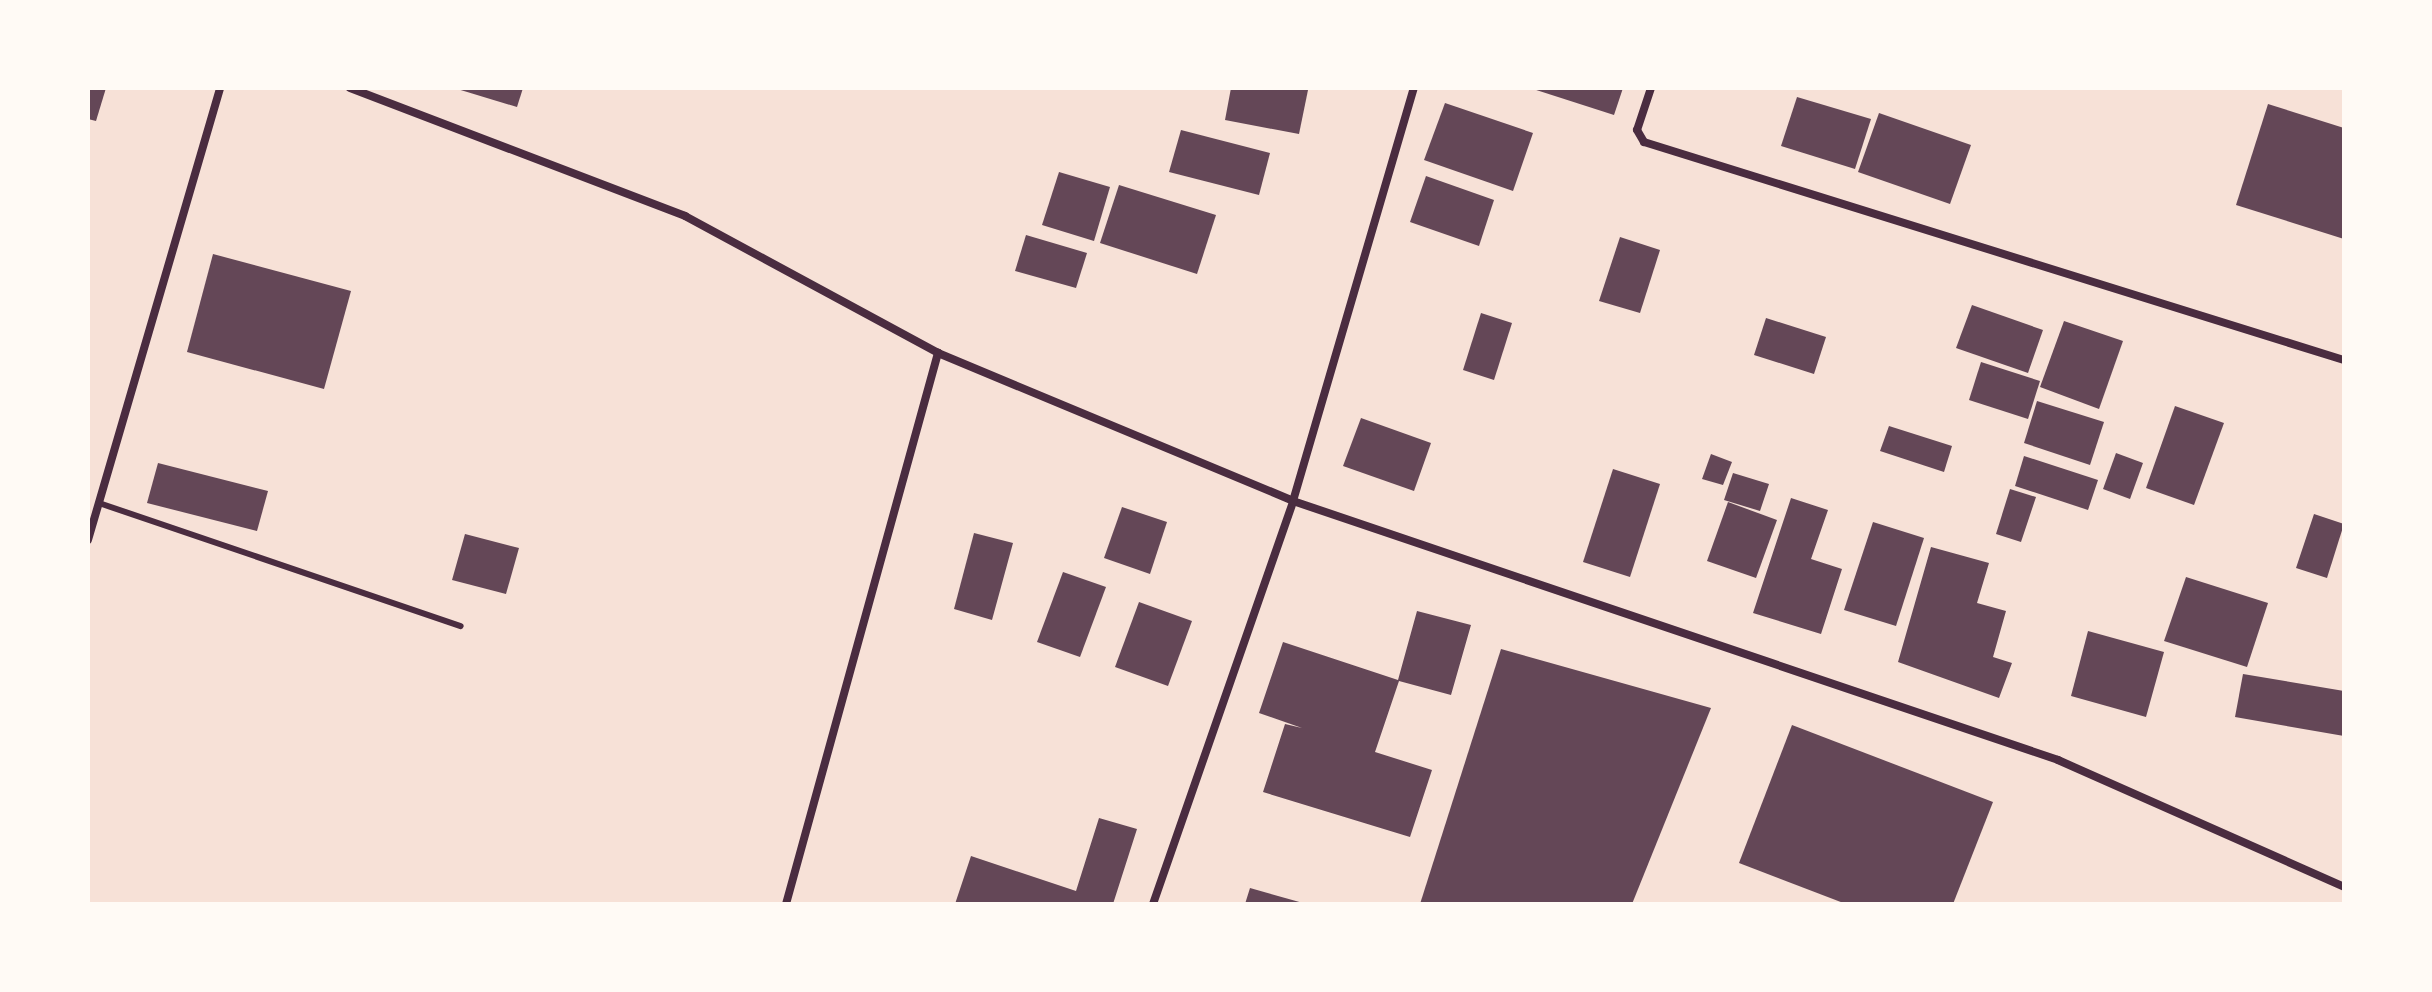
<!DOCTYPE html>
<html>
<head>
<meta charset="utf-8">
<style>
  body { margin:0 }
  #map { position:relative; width:2432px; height:992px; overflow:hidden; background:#f7e1d7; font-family:"Noto Sans",sans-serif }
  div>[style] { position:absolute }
  .building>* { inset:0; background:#644757 }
  .service>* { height:6px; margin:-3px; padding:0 3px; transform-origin:3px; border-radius:3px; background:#4a2c40 }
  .minor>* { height:8px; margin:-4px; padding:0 4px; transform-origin:4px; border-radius:4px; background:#4a2c40 }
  span { translate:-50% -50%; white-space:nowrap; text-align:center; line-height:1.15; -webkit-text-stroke:6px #fffaf5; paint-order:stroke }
  .frame { position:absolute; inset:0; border:90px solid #fffaf5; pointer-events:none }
</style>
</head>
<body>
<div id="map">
  <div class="building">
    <div style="clip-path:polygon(88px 88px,106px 88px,96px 121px,88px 119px)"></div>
    <div style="clip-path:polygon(454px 88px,523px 88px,517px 107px)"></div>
    <div style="clip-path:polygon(1231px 88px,1308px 90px,1299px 134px,1225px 120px)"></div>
    <div style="clip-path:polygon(1530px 88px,1623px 88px,1614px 115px)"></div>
    <div style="clip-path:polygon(1797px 97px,1871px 119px,1855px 169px,1781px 146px)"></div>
    <div style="clip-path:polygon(1445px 103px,1533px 133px,1513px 191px,1424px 160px)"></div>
    <div style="clip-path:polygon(2268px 104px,2344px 128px,2344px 239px,2236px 205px)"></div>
    <div style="clip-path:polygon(1879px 113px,1971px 145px,1950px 204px,1858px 172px)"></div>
    <div style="clip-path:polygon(1181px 130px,1270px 153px,1259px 195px,1169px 172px)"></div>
    <div style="clip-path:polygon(1059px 172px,1110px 187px,1094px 241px,1042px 225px)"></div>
    <div style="clip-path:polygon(1426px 176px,1494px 200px,1479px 246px,1410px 222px)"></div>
    <div style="clip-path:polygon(1119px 185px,1216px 215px,1197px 274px,1100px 243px)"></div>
    <div style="clip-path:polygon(1026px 235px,1087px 253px,1076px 288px,1015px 271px)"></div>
    <div style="clip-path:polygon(1620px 237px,1660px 250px,1640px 313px,1599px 301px)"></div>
    <div style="clip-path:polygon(213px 254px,351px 291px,324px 389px,187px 352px)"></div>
    <div style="clip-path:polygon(1972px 305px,2043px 330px,2028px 373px,1956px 348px)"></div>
    <div style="clip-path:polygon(1481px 313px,1512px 323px,1494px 380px,1463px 370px)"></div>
    <div style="clip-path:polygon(1766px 318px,1826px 337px,1814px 374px,1754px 355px)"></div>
    <div style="clip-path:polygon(2064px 321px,2123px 341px,2099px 409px,2040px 387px)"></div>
    <div style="clip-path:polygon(1981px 362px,2040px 381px,2028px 419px,1969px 400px)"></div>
    <div style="clip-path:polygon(2037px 401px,2104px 422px,2090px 465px,2024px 443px)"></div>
    <div style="clip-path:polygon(2175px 406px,2224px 423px,2194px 505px,2146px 488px)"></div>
    <div style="clip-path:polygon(1361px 418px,1431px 443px,1414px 491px,1343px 466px)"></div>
    <div style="clip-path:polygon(1889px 426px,1952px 446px,1944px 472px,1880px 451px)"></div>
    <div style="clip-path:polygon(2116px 453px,2143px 463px,2130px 499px,2103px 489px)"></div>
    <div style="clip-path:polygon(1711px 454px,1732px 462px,1723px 485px,1702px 479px)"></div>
    <div style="clip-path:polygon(2024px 456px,2098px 480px,2088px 510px,2015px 486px)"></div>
    <div style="clip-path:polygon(158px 463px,268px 491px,257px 531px,147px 503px)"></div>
    <div style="clip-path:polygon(1613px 469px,1660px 484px,1630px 577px,1583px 562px)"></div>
    <div style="clip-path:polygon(1733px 473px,1769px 484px,1760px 511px,1724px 500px)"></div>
    <div style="clip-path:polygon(2010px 489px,2036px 497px,2021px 542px,1996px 534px)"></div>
    <div style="clip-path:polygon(1791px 498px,1828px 510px,1811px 559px,1842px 569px,1821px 634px,1753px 613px)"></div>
    <div style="clip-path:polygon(1728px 502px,1777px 520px,1756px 578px,1707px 561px)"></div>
    <div style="clip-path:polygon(1122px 507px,1167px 522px,1150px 574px,1104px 558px)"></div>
    <div style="clip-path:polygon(2314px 514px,2344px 524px,2327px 578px,2296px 568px)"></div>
    <div style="clip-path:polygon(1873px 522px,1924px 538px,1896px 626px,1844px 610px)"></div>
    <div style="clip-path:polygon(974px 533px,1013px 543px,992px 620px,954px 609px)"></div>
    <div style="clip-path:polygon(465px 534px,519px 548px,506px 594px,452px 580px)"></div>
    <div style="clip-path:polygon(1931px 547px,1989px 563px,1977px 603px,2006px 611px,1993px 657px,2012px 663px,1999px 698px,1898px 662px)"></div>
    <div style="clip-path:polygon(1063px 572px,1106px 587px,1080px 657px,1037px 642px)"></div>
    <div style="clip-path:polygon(2186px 577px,2268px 603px,2247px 667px,2164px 641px)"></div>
    <div style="clip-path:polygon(1139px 602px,1192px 621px,1168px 686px,1115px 667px)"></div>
    <div style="clip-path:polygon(1417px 611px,1471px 625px,1451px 695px,1399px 681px,1375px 752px,1432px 770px,1410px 837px,1263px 792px,1285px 724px,1302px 728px,1259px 713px,1283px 642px,1398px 680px)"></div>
    <div style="clip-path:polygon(2088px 631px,2164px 652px,2146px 717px,2071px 696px)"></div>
    <div style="clip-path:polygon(1501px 649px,1711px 708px,1632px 904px,1420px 904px)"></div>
    <div style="clip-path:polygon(2243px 674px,2344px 691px,2344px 736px,2235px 717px)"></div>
    <div style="clip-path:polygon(1792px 725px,1993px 802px,1953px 904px,1846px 904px,1739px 863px)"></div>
    <div style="clip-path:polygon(1099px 818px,1137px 829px,1113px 904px,955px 904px,971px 856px,1076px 891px)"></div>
    <div style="clip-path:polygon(1250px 888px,1303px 903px,1302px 904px,1245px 904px)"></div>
  </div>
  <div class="service">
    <div style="left:99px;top:503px;width:382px;rotate:18.8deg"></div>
  </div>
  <div class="minor">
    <div style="left:350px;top:88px;width:359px;rotate:20.9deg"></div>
    <div style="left:685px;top:216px;width:288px;rotate:28.4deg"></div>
    <div style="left:938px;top:353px;width:385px;rotate:22.6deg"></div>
    <div style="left:1293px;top:501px;width:808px;rotate:18.7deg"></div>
    <div style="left:2058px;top:760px;width:313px;rotate:23.9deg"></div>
    <div style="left:1651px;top:88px;width:44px;rotate:108.4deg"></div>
    <div style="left:1637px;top:130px;width:14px;rotate:60deg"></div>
    <div style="left:1644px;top:142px;width:733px;rotate:17.3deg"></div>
    <div style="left:88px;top:540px;width:471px;rotate:-73.7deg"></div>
    <div style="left:786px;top:904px;width:572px;rotate:-74.58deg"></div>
    <div style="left:1153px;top:904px;width:427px;rotate:-70.8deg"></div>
    <div style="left:1293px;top:501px;width:430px;rotate:-73.7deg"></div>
  </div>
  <div class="frame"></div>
</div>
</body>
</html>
